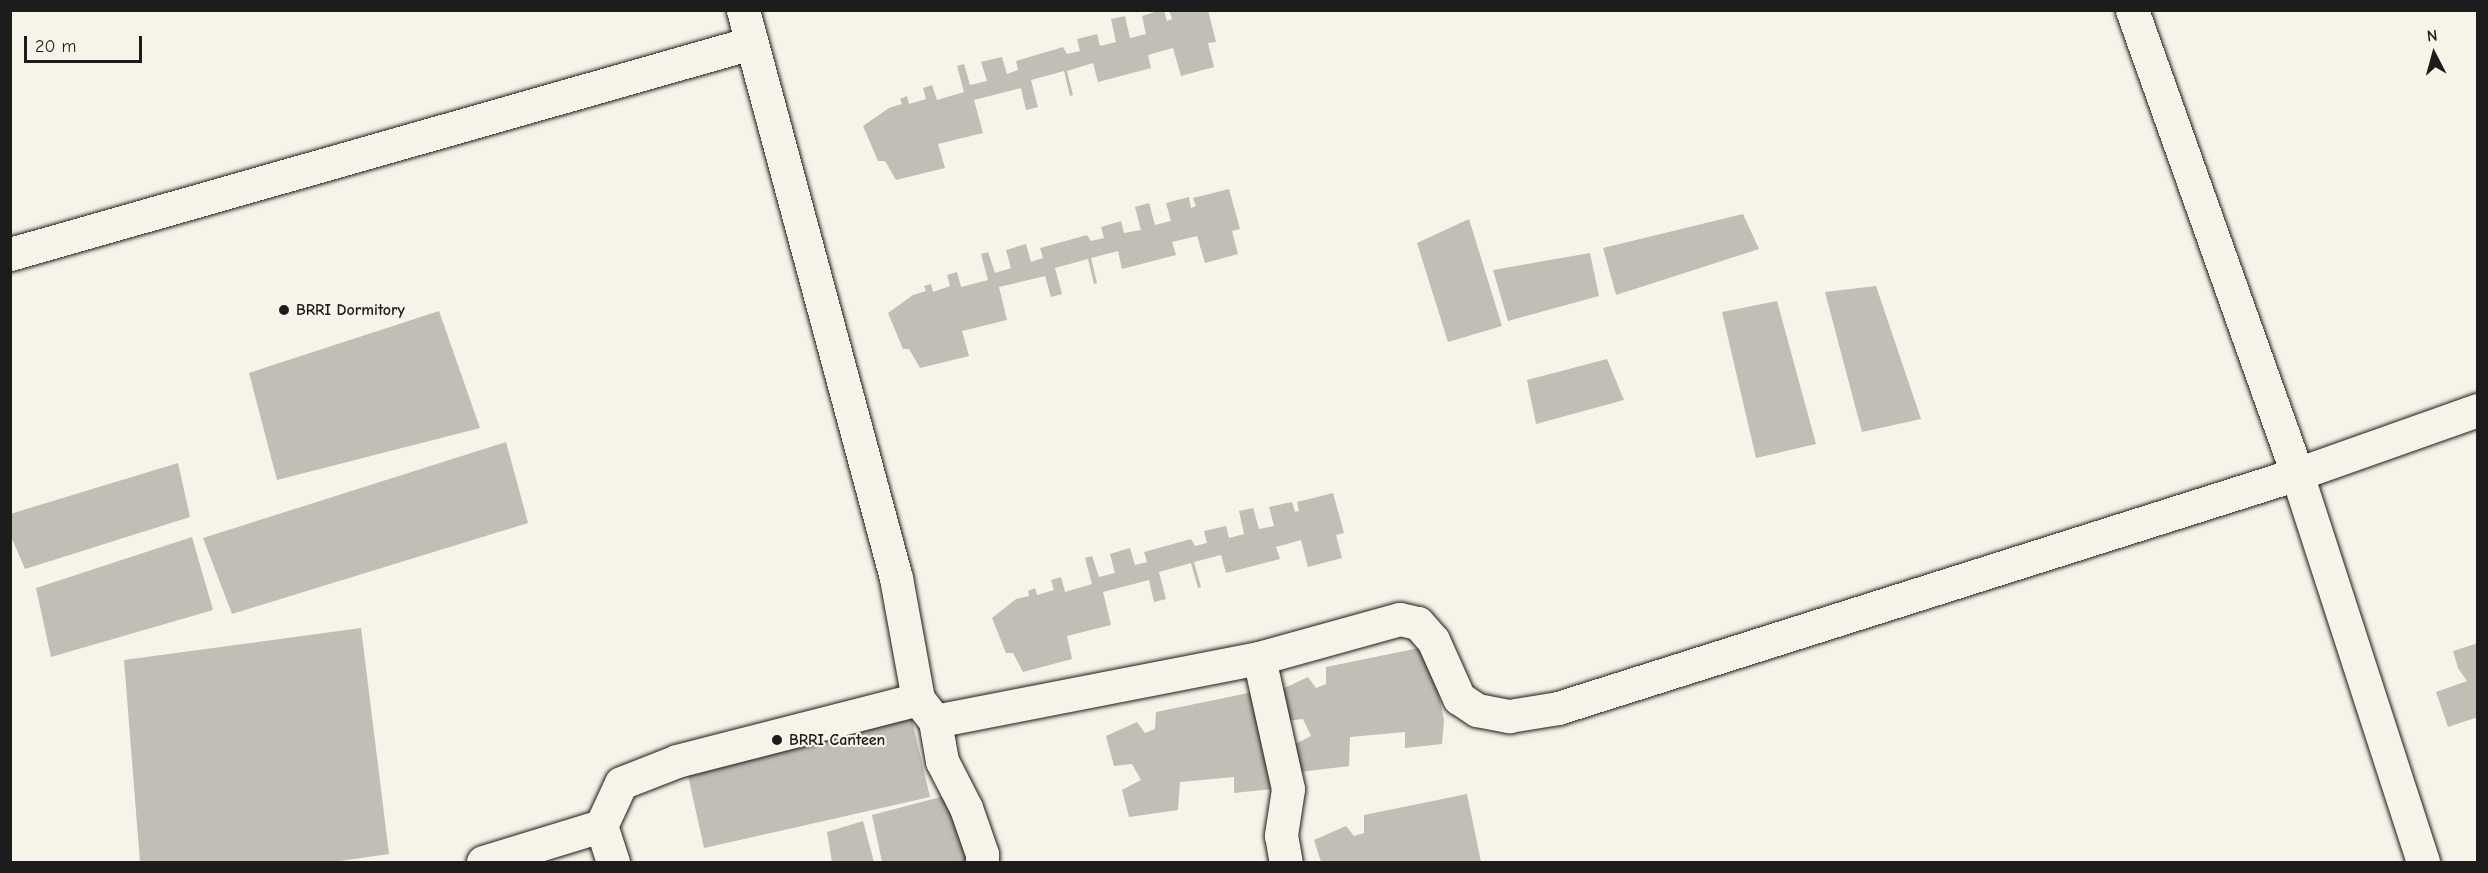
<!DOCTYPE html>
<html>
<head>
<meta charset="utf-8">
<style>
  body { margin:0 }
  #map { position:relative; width:2488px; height:873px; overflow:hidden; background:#f7f3e8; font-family:"Comic Neue",sans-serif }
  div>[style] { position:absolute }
  .building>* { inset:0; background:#c0beb5 }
  .roads { filter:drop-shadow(0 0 2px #1c1c1c) drop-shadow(0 0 2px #1c1c1c) }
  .street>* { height:33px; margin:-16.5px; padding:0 16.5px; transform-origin:16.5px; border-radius:16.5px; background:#f7f3e8 }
  .dots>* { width:16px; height:16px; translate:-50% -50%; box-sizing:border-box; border:3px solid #f7f3e8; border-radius:50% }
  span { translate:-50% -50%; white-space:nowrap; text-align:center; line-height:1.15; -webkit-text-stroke:4.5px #f7f3e8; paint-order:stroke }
  .poi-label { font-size:16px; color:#1c1c1c; font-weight:700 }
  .left { translate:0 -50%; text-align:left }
  .frame { position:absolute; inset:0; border:12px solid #1c1c1c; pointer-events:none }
  .north { position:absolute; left:2404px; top:24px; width:60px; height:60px; -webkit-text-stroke:4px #f7f3e8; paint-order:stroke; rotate:354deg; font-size:16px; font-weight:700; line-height:24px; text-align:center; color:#1c1c1c }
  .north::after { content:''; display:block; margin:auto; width:21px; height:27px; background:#1c1c1c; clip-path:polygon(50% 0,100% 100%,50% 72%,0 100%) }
  .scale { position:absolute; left:24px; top:36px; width:118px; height:27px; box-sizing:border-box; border:3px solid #1c1c1c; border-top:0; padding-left:8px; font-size:18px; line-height:21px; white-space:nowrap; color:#1c1c1c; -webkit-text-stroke:4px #f7f3e8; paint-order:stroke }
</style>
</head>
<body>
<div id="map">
  <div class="building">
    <div style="clip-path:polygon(1161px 10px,1164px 10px,1167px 21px,1172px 19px,1169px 10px,1208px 10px,1216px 42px,1208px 43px,1214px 67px,1181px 76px,1173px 48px,1148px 55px,1151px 68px,1098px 82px,1093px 63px,1067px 71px,1073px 95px,1070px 96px,1064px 71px,1031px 80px,1038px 107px,1026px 110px,1021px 88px,974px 100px,983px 133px,938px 144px,945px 168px,896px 180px,885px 161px,878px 161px,863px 126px,889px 108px,902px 104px,900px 99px,907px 96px,909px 104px,926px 99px,923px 88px,932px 85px,937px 100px,964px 92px,957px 66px,964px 64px,970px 85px,987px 81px,981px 62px,1002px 57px,1007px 74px,1018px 70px,1016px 61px,1063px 47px,1067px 54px,1080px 51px,1077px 39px,1097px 34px,1100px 46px,1116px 42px,1111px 19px,1125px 16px,1130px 38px,1146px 34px,1142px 16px)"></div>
    <div style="clip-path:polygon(1229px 189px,1240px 229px,1232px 231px,1238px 254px,1205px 263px,1197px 236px,1172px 242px,1176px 255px,1122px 269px,1118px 251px,1091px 258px,1097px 283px,1094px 284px,1088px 259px,1055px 268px,1062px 294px,1051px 297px,1045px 276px,999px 287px,1007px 320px,962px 331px,969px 356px,920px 368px,909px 349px,903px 349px,888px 313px,913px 295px,926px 291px,924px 286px,931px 284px,933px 292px,950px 286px,947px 275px,957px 272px,961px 287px,988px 280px,981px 254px,988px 252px,995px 273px,1011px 268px,1006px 250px,1026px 244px,1031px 262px,1043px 258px,1040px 248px,1087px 235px,1091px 241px,1104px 238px,1101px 227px,1121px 221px,1124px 233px,1141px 230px,1135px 207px,1149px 203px,1155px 225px,1171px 221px,1166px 203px,1189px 197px,1191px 208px,1196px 206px,1193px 198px)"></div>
    <div style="clip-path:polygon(1743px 214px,1759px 249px,1616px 295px,1603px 248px)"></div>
    <div style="clip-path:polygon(1469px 219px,1502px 326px,1448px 342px,1417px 243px)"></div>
    <div style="clip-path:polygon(1590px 253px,1599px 296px,1508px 321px,1493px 270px)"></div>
    <div style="clip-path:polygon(1876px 286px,1921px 419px,1862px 432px,1825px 292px)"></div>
    <div style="clip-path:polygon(1777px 301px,1816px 444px,1756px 458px,1722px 312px)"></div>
    <div style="clip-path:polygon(439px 311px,480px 428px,277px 480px,249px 373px)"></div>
    <div style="clip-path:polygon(1607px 359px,1624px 400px,1536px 424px,1527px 380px)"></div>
    <div style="clip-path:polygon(506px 442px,528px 523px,232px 614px,203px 538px)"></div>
    <div style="clip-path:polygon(178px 463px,190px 517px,25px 569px,10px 534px,10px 514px)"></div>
    <div style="clip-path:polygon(1333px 493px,1344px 533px,1336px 535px,1342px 558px,1308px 567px,1301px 540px,1276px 547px,1280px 559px,1226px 573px,1221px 555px,1194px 562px,1201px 587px,1198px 588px,1191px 563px,1159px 572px,1166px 599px,1154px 602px,1149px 580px,1103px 592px,1111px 625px,1067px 636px,1072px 659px,1023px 672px,1013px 653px,1006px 653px,992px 618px,1016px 599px,1029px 596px,1028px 591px,1035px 588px,1037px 595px,1054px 590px,1051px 580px,1061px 577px,1065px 592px,1092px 584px,1085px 558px,1092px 556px,1099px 577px,1115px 573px,1110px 554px,1130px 548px,1135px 565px,1147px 562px,1144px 552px,1191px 539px,1195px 546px,1207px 543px,1204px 531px,1226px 526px,1229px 538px,1244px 534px,1239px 511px,1253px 508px,1259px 529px,1274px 526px,1269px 507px,1292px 502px,1295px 512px,1299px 511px,1297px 502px)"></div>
    <div style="clip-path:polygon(192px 537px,213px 610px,51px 657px,36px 588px)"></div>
    <div style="clip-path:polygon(361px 628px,389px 854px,333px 862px,140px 862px,124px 660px)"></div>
    <div style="clip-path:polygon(2478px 643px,2478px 717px,2448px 727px,2436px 692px,2467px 681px,2458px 668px,2453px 651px)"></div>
    <div style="clip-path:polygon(1429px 646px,1444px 720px,1442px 744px,1405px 748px,1405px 732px,1350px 737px,1349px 766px,1300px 772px,1293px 745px,1311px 736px,1303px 719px,1285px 721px,1276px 692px,1308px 677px,1316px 688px,1326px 684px,1326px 667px)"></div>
    <div style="clip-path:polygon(1258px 691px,1272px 789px,1234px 793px,1234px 777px,1180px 782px,1178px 810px,1129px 817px,1122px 790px,1141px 780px,1132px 764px,1114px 766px,1106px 736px,1137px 722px,1145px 733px,1155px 729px,1156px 712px)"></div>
    <div style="clip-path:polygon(910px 711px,930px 797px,704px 848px,685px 762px)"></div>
    <div style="clip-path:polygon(1467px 794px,1481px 862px,1321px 862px,1314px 840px,1346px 826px,1354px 836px,1364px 833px,1364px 815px)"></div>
    <div style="clip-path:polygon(948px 795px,968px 862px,882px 862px,872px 815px)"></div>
    <div style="clip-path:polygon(863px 821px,874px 862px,832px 862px,827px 832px)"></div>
  </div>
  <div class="roads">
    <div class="street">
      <div style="left:2132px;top:10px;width:492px;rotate:70.4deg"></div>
      <div style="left:2297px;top:474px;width:408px;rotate:72deg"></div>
      <div style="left:10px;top:254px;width:770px;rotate:-15.89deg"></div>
      <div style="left:1259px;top:658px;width:134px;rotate:77.5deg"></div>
      <div style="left:1288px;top:789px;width:47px;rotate:98.7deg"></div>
      <div style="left:1281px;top:835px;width:27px;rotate:80deg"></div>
      <div style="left:918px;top:699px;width:28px;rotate:52deg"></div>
      <div style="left:935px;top:721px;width:330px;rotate:-11deg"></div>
      <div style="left:1259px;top:658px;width:146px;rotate:-15.5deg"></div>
      <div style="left:1400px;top:619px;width:18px;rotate:13deg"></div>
      <div style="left:1418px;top:623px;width:23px;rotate:49deg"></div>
      <div style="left:1433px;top:640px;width:64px;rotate:65.9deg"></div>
      <div style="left:1459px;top:698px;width:22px;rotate:34deg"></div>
      <div style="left:1477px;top:710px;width:33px;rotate:11deg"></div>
      <div style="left:1509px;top:716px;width:50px;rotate:-9.3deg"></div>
      <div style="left:1558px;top:708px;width:775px;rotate:-17.57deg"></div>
      <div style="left:2297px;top:474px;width:192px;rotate:-19.5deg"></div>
      <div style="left:935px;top:721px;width:41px;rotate:80.1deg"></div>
      <div style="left:942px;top:761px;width:53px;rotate:62.9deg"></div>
      <div style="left:966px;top:808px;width:49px;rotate:70.8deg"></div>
      <div style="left:982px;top:854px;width:8px;rotate:90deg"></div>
      <div style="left:483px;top:862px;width:123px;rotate:-17deg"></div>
      <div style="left:613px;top:862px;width:38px;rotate:-108deg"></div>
      <div style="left:601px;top:826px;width:47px;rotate:-65.1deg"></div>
      <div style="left:621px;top:783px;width:60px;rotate:-21.4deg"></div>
      <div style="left:677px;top:761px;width:249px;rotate:-14.4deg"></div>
      <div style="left:918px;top:699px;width:123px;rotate:-100.3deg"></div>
      <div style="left:896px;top:578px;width:588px;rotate:-105.08deg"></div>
    </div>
  </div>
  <div class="dots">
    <div style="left:284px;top:310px;background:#1c1c1c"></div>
    <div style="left:777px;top:740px;background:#1c1c1c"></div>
  </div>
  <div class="poi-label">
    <span class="left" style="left:296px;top:310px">BRRI Dormitory</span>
    <span class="left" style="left:789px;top:740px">BRRI Canteen</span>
  </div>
  <div class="frame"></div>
  <div class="north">N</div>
  <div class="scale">20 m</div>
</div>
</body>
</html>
